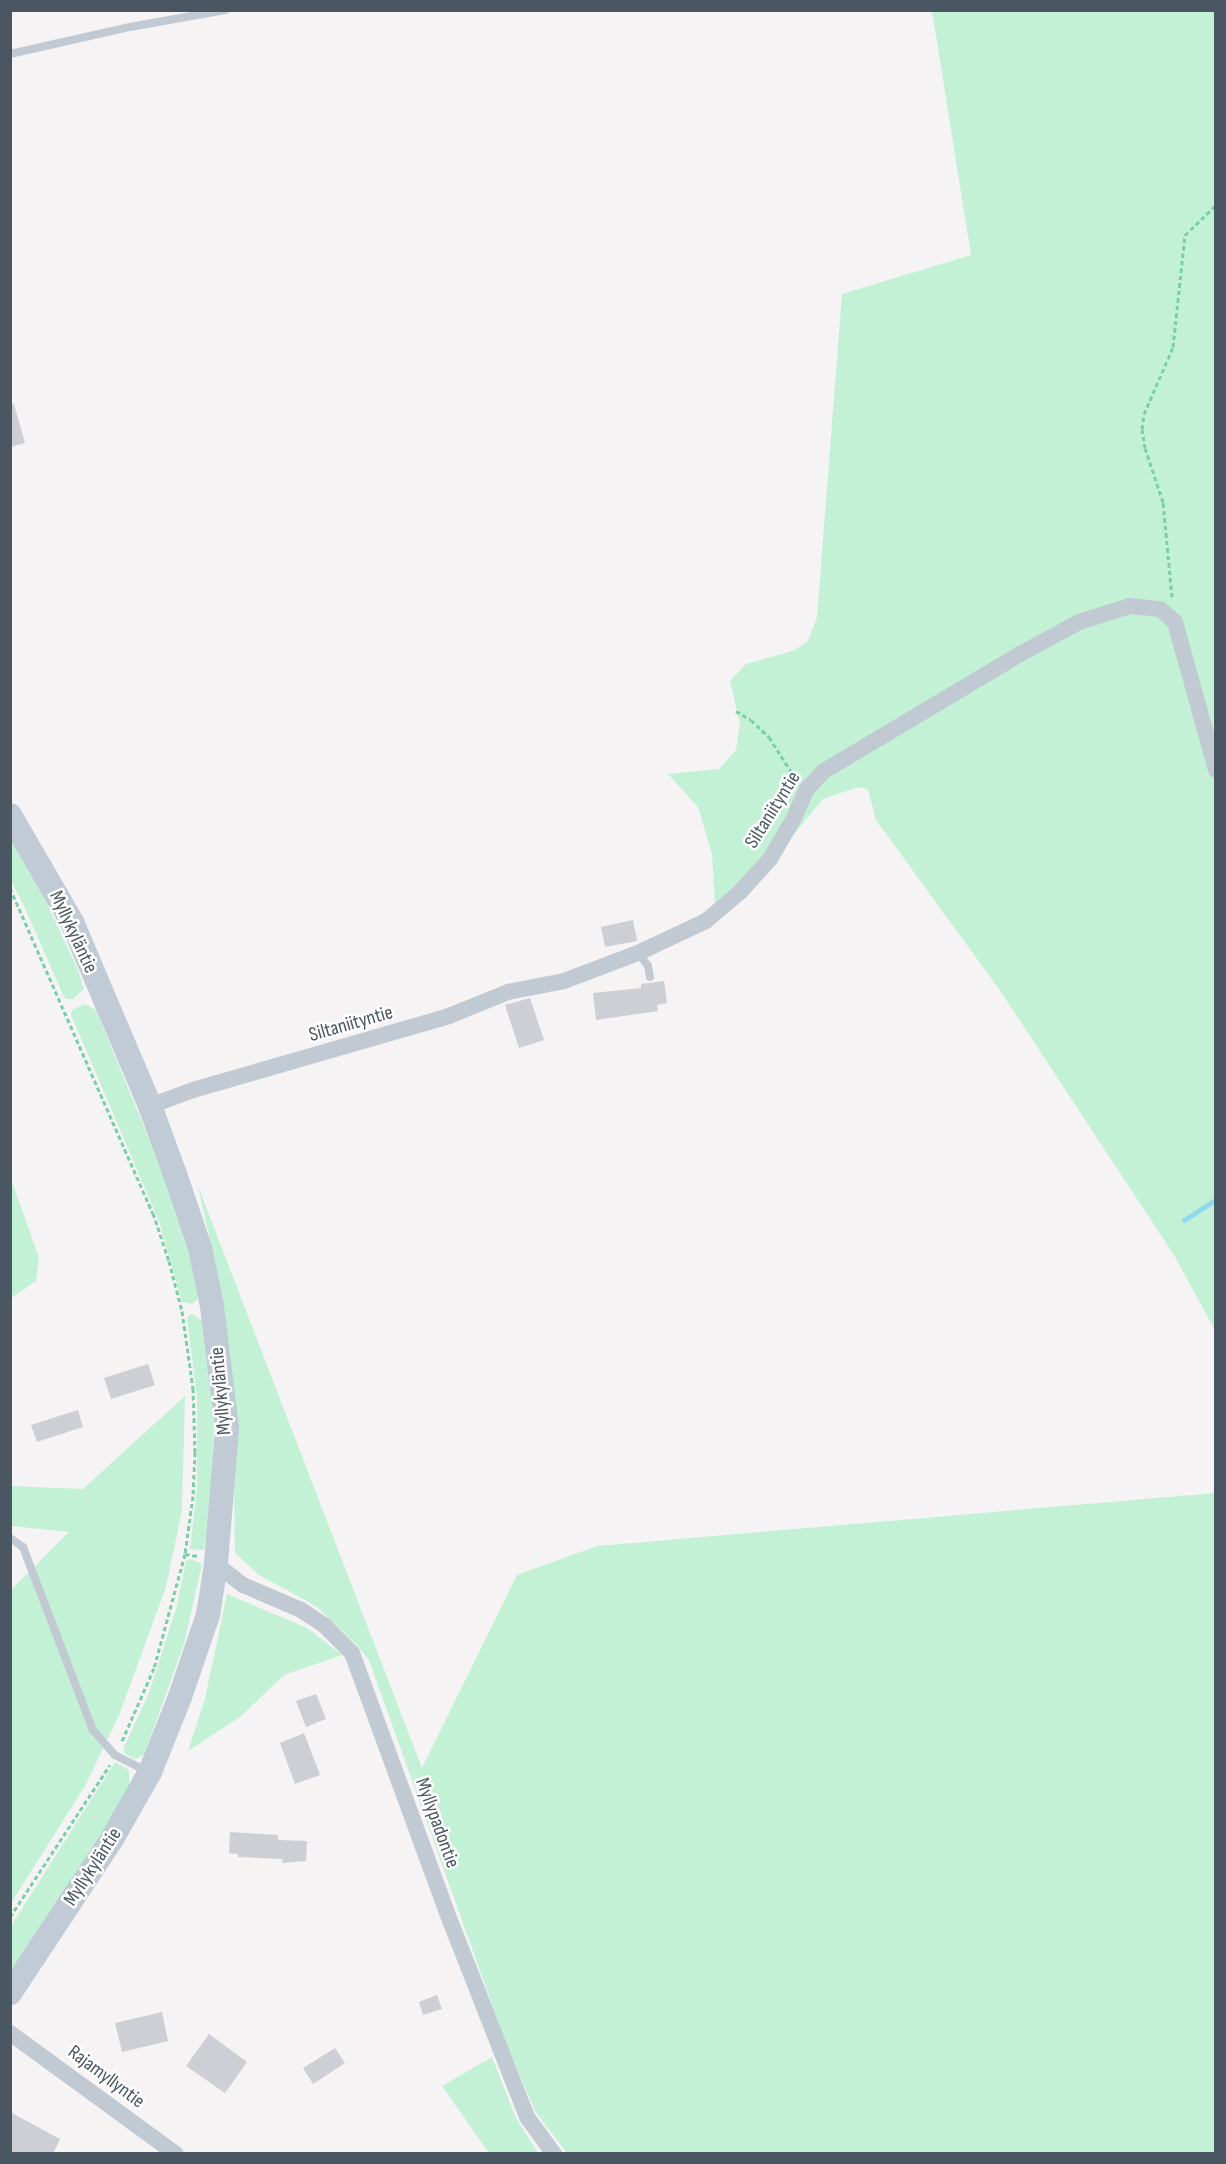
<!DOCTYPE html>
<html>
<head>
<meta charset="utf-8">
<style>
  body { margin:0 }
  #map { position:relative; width:1226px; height:2164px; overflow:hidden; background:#f5f3f3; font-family:"Sofia Sans Condensed",sans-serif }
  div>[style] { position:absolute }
  .green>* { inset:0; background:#c3f1d5 }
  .stream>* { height:5px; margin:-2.5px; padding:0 2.5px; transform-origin:2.5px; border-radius:2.5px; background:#90daee }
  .building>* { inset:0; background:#cdcfd5 }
  .path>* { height:3px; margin-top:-1.5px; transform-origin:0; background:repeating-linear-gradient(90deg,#7ad0a6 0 4.5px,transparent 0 7.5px) }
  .service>* { height:8px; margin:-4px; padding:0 4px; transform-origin:4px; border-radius:4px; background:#c1cad2 }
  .minor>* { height:16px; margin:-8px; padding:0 8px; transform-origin:8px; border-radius:8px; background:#c1cad2 }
  .secondary>* { height:24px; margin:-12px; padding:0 12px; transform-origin:12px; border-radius:12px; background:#c1cbd6 }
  span { translate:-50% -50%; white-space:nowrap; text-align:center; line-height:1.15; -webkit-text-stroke:5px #fff; paint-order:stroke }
  .street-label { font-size:20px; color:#4a5661 }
  .frame { position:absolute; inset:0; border:12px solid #4a5661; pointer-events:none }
</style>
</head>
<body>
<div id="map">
  <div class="green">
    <div style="clip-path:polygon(932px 11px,1215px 11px,1215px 1330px,1174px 1255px,999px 989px,876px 820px,868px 789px,858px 787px,823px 799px,789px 840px,715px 903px,712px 854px,698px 807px,668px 774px,719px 769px,736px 750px,740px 724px,730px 681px,746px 664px,793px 651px,808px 641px,817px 617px,842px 294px,971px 255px)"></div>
    <div style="clip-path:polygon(10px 838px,32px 871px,78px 970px,84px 989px,73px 999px,66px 999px,63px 995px,24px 906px,11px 881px)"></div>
    <div style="clip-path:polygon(85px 1004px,96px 1010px,167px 1183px,187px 1244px,199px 1298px,192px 1304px,182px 1302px,159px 1221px,71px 1015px,72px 1010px)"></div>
    <div style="clip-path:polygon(10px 1176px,39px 1258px,36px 1281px,11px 1298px)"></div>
    <div style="clip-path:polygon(198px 1186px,422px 1768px,517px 1575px,597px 1546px,1215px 1493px,1215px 2153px,567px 2153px,535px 2111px,504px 2038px,369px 1660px,355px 1643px,316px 1606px,259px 1575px,235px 1553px,233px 1402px,214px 1258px)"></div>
    <div style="clip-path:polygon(192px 1314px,203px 1321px,205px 1327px,214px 1424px,210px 1515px,204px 1550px,190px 1549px,197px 1489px,197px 1398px,187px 1317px)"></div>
    <div style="clip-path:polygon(185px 1396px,182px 1510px,166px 1587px,120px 1713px,85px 1786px,11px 1903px,11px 1590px,69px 1532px,11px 1526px,11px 1486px,83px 1489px)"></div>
    <div style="clip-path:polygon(191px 1559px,202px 1564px,184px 1644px,144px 1755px,135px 1759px,124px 1753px,124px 1747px,149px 1693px,176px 1609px,186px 1561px)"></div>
    <div style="clip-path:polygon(227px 1594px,307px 1628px,342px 1655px,284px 1675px,240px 1717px,188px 1751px,205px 1699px)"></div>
    <div style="clip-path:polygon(115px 1762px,129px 1770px,129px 1789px,66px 1891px,11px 1970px,11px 1926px)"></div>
    <div style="clip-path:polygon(492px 2057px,516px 2118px,538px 2153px,489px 2153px,442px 2086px)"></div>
  </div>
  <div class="stream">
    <div style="left:1184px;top:1220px;width:38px;rotate:-33deg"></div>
  </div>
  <div class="building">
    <div style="clip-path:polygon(14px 404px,25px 443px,10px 447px,10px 405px)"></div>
    <div style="clip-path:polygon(633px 920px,637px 941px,605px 947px,601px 927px)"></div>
    <div style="clip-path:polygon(664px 981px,667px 1003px,657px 1005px,658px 1011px,596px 1020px,593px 993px,641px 988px,641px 984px)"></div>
    <div style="clip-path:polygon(530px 998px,544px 1040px,519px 1048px,505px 1005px)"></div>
    <div style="clip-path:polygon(148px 1364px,155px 1385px,111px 1399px,104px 1378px)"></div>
    <div style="clip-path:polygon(78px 1410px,83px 1427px,37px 1442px,31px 1425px)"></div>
    <div style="clip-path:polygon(316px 1694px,326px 1719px,306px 1727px,296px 1701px)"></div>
    <div style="clip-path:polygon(304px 1733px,320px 1775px,295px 1784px,280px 1743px)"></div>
    <div style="clip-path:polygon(230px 1832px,278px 1835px,278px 1840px,307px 1841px,306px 1861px,282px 1863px,283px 1859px,238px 1857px,238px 1854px,229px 1853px)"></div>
    <div style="clip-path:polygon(437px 1995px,442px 2009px,423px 2015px,419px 2002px)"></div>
    <div style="clip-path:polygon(162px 2012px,168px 2041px,122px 2052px,115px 2023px)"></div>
    <div style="clip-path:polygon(209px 2034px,247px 2062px,225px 2093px,186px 2066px)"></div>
    <div style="clip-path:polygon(335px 2048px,345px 2063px,313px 2084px,303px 2068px)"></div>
    <div style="clip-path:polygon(10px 2112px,60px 2139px,53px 2154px,10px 2154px)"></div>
  </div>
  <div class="path">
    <div style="left:1172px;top:597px;width:95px;rotate:-95.4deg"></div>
    <div style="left:1163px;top:502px;width:57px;rotate:-108.4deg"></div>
    <div style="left:1145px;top:448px;width:19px;rotate:-99deg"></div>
    <div style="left:1142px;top:429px;width:15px;rotate:-82deg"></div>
    <div style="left:1144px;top:414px;width:73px;rotate:-66.6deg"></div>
    <div style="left:1173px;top:347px;width:113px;rotate:-83.9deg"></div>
    <div style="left:1185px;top:235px;width:43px;rotate:-44.1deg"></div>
    <div style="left:736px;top:711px;width:17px;rotate:31deg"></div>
    <div style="left:751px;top:720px;width:25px;rotate:43deg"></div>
    <div style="left:769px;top:737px;width:49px;rotate:57.6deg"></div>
    <div style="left:10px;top:888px;width:355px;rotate:66.3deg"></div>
    <div style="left:153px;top:1213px;width:51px;rotate:71.6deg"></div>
    <div style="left:169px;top:1261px;width:52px;rotate:75.4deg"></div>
    <div style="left:182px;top:1311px;width:78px;rotate:81.9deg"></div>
    <div style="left:193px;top:1388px;width:64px;rotate:88.2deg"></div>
    <div style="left:195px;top:1452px;width:44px;rotate:92.6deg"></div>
    <div style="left:193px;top:1496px;width:59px;rotate:97.9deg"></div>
    <div style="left:185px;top:1554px;width:118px;rotate:105.2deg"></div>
    <div style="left:154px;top:1668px;width:82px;rotate:113.7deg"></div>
    <div style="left:185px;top:1554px;width:13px;rotate:9deg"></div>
    <div style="left:10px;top:1917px;width:182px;rotate:-56.7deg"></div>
  </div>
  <div class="service">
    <div style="left:10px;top:54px;width:123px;rotate:-12.7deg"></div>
    <div style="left:130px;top:27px;width:97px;rotate:-10.1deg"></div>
    <div style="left:638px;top:953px;width:16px;rotate:52deg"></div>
    <div style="left:648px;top:966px;width:11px;rotate:80deg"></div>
    <div style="left:10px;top:1538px;width:16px;rotate:35deg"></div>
    <div style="left:23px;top:1547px;width:196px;rotate:69.1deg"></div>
    <div style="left:93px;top:1730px;width:33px;rotate:49deg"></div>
    <div style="left:115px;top:1755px;width:38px;rotate:27deg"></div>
  </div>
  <div class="minor">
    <div style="left:150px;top:1106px;width:46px;rotate:-20.4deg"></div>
    <div style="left:193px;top:1090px;width:266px;rotate:-16.1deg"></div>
    <div style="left:449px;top:1016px;width:64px;rotate:-22.1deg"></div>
    <div style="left:508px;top:992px;width:57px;rotate:-11.1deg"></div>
    <div style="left:564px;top:981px;width:79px;rotate:-20.7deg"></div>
    <div style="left:638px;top:953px;width:75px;rotate:-25.2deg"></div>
    <div style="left:706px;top:921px;width:45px;rotate:-40.5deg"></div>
    <div style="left:740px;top:892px;width:45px;rotate:-47.7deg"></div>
    <div style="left:770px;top:859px;width:45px;rotate:-59.5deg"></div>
    <div style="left:793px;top:820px;width:34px;rotate:-66deg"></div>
    <div style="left:807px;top:789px;width:25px;rotate:-47deg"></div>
    <div style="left:824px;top:771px;width:230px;rotate:-30.8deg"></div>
    <div style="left:1022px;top:653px;width:65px;rotate:-28.5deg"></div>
    <div style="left:1079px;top:622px;width:53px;rotate:-17.4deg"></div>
    <div style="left:1130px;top:606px;width:30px;rotate:6deg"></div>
    <div style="left:1160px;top:609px;width:20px;rotate:41deg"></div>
    <div style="left:1175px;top:622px;width:154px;rotate:74.5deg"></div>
    <div style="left:216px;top:1564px;width:34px;rotate:38deg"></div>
    <div style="left:243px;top:1585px;width:63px;rotate:23.3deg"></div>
    <div style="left:301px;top:1610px;width:27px;rotate:33deg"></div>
    <div style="left:324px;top:1625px;width:40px;rotate:45deg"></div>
    <div style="left:352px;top:1653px;width:288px;rotate:69.9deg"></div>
    <div style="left:451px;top:1923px;width:208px;rotate:68.6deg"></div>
    <div style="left:527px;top:2117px;width:46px;rotate:53.9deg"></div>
    <div style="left:10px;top:2033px;width:205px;rotate:36.1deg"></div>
  </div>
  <div class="secondary">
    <div style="left:10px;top:815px;width:124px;rotate:59.9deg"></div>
    <div style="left:72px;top:922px;width:200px;rotate:67deg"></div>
    <div style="left:150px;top:1106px;width:72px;rotate:69.8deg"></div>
    <div style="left:175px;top:1174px;width:78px;rotate:71.3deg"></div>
    <div style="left:200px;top:1248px;width:59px;rotate:78.3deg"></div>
    <div style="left:212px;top:1306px;width:124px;rotate:83deg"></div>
    <div style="left:227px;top:1429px;width:135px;rotate:94.7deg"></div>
    <div style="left:216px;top:1564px;width:52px;rotate:98.9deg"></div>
    <div style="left:208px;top:1615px;width:87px;rotate:108.9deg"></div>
    <div style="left:180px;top:1697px;width:81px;rotate:111.8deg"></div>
    <div style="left:150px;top:1772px;width:77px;rotate:119.6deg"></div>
    <div style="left:112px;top:1839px;width:185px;rotate:123.5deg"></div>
  </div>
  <div class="street-label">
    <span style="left:773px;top:810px;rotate:-58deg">Siltaniityntie</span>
    <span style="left:73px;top:932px;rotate:65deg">Myllykyläntie</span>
    <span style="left:351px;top:1024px;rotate:-16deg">Siltaniityntie</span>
    <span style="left:221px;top:1391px;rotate:-95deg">Myllykyläntie</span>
    <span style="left:437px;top:1823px;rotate:70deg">Myllypadontie</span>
    <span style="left:93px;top:1867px;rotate:-57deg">Myllykyläntie</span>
    <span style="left:106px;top:2077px;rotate:37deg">Rajamyllyntie</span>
  </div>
  <div class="frame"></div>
</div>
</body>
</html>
